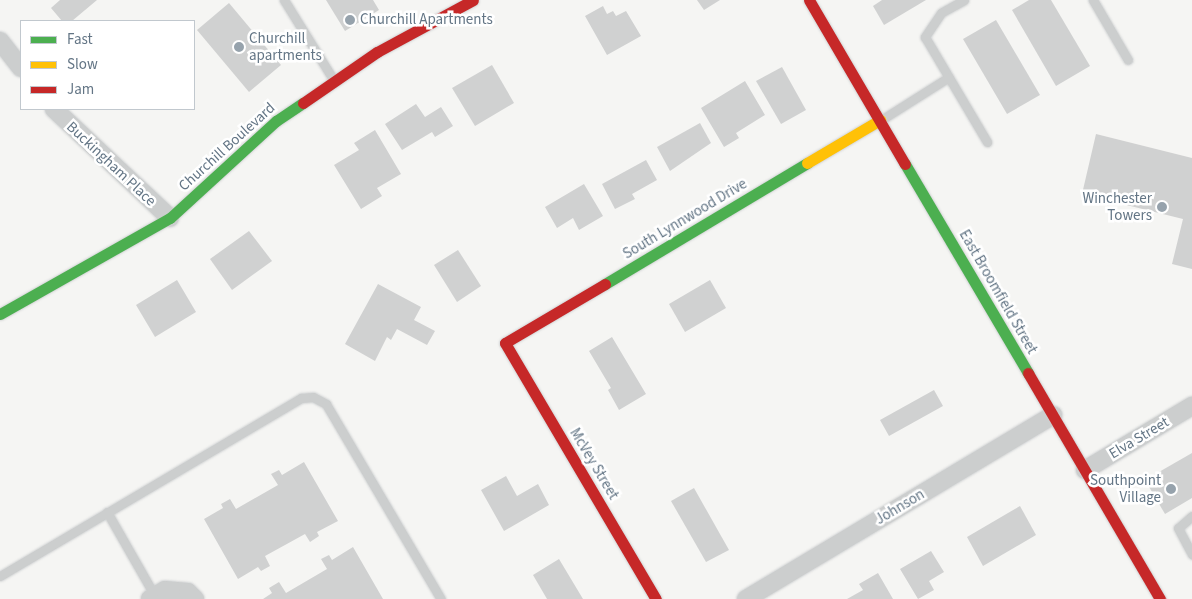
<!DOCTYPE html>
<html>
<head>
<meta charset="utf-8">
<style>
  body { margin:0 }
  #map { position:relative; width:1192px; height:599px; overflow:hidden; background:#f5f5f3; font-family:"Source Sans 3",sans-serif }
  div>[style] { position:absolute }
  .building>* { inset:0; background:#d0d1d1 }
  .roads { filter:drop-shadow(0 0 1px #d0d2d3) drop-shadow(0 0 1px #d0d2d3) }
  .lane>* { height:9px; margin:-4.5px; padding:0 4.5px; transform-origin:4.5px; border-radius:4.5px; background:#cccece }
  .street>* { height:18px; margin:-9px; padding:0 9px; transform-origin:9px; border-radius:9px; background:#cccece }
  .fast>* { height:11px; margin:-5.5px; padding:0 5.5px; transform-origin:5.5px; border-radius:5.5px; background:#4caf50 }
  .slow>* { height:11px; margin:-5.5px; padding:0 5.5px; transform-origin:5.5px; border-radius:5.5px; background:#ffc107 }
  .jam>* { height:11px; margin:-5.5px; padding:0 5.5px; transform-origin:5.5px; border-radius:5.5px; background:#c62828 }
  .dots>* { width:14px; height:14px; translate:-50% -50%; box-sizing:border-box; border:2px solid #fff; border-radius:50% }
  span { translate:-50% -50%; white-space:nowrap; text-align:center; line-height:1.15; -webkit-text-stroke:5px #fff; paint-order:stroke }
  .poi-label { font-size:15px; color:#637585 }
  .left { translate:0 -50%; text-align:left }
  .right { translate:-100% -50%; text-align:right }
  .street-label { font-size:15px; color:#637585 }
  .legend { position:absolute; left:20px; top:20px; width:175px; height:90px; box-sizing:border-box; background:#fff; border:1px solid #c1c8ce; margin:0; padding:6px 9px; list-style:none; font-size:15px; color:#637585 }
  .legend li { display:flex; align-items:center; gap:10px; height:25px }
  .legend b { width:25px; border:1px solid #c1c8ce }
</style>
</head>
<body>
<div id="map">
  <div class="building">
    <div style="clip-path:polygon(60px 0,97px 0,72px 21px,62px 21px,51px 8px)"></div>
    <div style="clip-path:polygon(326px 0,373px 0,379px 10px,345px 31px)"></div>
    <div style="clip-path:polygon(697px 0,720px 0,704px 10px)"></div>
    <div style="clip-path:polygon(882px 0,926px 0,884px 25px,873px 6px)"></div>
    <div style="clip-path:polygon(1029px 0,1051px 0,1090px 66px,1056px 86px,1012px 10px)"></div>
    <div style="clip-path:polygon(229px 3px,281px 65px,249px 92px,197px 30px)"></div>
    <div style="clip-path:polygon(603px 6px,607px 14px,613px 11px,616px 16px,626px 11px,641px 36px,607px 55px,585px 16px)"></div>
    <div style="clip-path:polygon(996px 20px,1040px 95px,1007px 114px,963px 39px)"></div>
    <div style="clip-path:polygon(492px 65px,514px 103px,475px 126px,452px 88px)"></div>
    <div style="clip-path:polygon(782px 67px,806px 110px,781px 124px,756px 81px)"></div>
    <div style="clip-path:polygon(745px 81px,765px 115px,736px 133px,739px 138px,724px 147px,701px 108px)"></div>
    <div style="clip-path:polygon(416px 104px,425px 117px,441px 107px,453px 126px,435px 137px,432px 132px,402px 150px,385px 124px)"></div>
    <div style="clip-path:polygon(700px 123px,711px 143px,670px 171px,657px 147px)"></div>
    <div style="clip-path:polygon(375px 130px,401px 174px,377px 188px,382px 196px,361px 209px,334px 165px,359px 150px,354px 143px)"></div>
    <div style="clip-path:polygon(1096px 134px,1192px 158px,1192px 269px,1172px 264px,1183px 219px,1082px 194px)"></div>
    <div style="clip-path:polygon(646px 160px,657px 180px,632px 194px,635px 199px,615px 209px,602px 184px)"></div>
    <div style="clip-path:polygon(584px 184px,603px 216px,579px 230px,573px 218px,557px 228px,545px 207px)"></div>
    <div style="clip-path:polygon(249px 231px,272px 261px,232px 290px,210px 259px)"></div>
    <div style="clip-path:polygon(458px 250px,481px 286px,457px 302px,434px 265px)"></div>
    <div style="clip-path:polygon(177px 280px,196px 312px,155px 337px,136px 305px)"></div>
    <div style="clip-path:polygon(710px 280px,726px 308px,685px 332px,669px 304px)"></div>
    <div style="clip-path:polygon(378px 284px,421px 307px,414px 320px,435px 331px,427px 345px,397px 329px,391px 340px,387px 337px,375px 361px,345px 344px)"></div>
    <div style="clip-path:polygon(612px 337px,646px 394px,619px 410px,608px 390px,611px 388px,589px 351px)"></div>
    <div style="clip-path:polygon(934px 390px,943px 406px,889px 436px,880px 420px)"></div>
    <div style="clip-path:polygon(1192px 453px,1192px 498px,1165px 514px,1145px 480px)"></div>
    <div style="clip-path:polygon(304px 462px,338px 521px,317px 532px,319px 536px,310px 542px,305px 534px,265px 556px,270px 566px,261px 571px,258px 567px,238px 579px,204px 519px,223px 508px,221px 504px,230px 499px,236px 509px,278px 485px,271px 474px,279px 470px,282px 475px)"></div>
    <div style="clip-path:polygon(506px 476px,517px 496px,538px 484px,549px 505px,504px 531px,481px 490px)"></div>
    <div style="clip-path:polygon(694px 488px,729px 550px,706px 562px,671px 501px)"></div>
    <div style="clip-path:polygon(1020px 506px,1036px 535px,983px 566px,967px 537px)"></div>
    <div style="clip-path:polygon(353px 547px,383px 599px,263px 599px,272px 593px,269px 588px,279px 582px,286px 593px,327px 569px,321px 559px,329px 555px,332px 560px)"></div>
    <div style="clip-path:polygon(931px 551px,944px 572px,929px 581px,934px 590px,918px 599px,900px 569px)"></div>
    <div style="clip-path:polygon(559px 559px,583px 599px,547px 599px,533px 575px)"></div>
    <div style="clip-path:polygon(878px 573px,893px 599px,847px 599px,863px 590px,859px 584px)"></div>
  </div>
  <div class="roads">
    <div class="lane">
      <div style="left:284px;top:0;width:93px;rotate:58.2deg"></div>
      <div style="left:964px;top:0;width:26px;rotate:151deg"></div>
      <div style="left:941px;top:13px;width:29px;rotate:124deg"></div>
      <div style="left:925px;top:37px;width:122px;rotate:59.4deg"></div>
      <div style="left:1093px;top:0;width:69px;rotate:59.7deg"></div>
      <div style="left:881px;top:120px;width:80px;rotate:-32.3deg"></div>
      <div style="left:107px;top:512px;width:97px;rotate:60.3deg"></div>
      <div style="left:1192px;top:516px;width:18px;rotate:139deg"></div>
      <div style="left:1178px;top:528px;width:30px;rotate:62deg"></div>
      <div style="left:0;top:576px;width:350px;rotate:-30.6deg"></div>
      <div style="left:301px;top:398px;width:12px;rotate:-5deg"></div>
      <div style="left:313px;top:397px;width:15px;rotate:28deg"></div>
      <div style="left:326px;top:404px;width:226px;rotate:59.5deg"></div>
    </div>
    <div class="street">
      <div style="left:0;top:41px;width:34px;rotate:52deg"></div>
      <div style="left:54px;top:109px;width:159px;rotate:43.2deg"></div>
      <div style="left:1085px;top:470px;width:125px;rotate:-30.9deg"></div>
      <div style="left:150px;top:599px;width:17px;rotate:-31deg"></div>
      <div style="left:165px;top:590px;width:23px;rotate:5deg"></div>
      <div style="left:188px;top:592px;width:10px;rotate:45deg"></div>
      <div style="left:746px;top:599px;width:358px;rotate:-30.9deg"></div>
    </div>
    <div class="fast">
      <div style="left:905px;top:164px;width:243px;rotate:59.5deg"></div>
      <div style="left:605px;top:284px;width:235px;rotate:-30.9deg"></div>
      <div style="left:0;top:314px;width:195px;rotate:-29.5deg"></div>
      <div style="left:170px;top:218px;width:144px;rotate:-42.5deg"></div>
      <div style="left:276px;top:121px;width:32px;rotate:-34deg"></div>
    </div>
    <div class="slow">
      <div style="left:807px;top:163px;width:85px;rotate:-30.5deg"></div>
    </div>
    <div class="jam">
      <div style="left:809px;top:0;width:190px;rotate:59.7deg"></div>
      <div style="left:303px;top:103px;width:90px;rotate:-34.6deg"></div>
      <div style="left:377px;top:52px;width:109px;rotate:-28.4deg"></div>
      <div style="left:605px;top:284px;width:116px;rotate:149.5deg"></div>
      <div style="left:505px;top:343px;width:297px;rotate:59.5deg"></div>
      <div style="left:1028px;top:373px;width:262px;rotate:59.7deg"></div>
    </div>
  </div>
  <div class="dots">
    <div style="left:350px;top:20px;background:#96a2ac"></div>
    <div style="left:239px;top:47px;background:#96a2ac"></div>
    <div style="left:1162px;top:207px;background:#96a2ac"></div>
    <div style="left:1171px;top:489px;background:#96a2ac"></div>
  </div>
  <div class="poi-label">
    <span class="left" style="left:360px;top:20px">Churchill Apartments</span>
    <span class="left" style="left:249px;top:47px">Churchill<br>apartments</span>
    <span class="right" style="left:1152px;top:207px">Winchester<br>Towers</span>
    <span class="right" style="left:1161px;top:489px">Southpoint<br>Village</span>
  </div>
  <div class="street-label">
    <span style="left:227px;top:147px;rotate:-42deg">Churchill Boulevard</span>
    <span style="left:111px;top:164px;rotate:43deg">Buckingham Place</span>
    <span style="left:685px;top:219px;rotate:-31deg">South Lynnwood Drive</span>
    <span style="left:998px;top:292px;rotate:60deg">East Broomfield Street</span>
    <span style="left:1139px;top:438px;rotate:-31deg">Elva Street</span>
    <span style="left:594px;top:464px;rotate:59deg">McVey Street</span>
    <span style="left:900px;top:507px;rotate:-31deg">Johnson</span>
  </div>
  <ul class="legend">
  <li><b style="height:6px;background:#4caf50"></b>Fast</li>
  <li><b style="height:6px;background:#ffc107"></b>Slow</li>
  <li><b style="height:6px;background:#c62828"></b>Jam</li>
  </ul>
</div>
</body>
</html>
